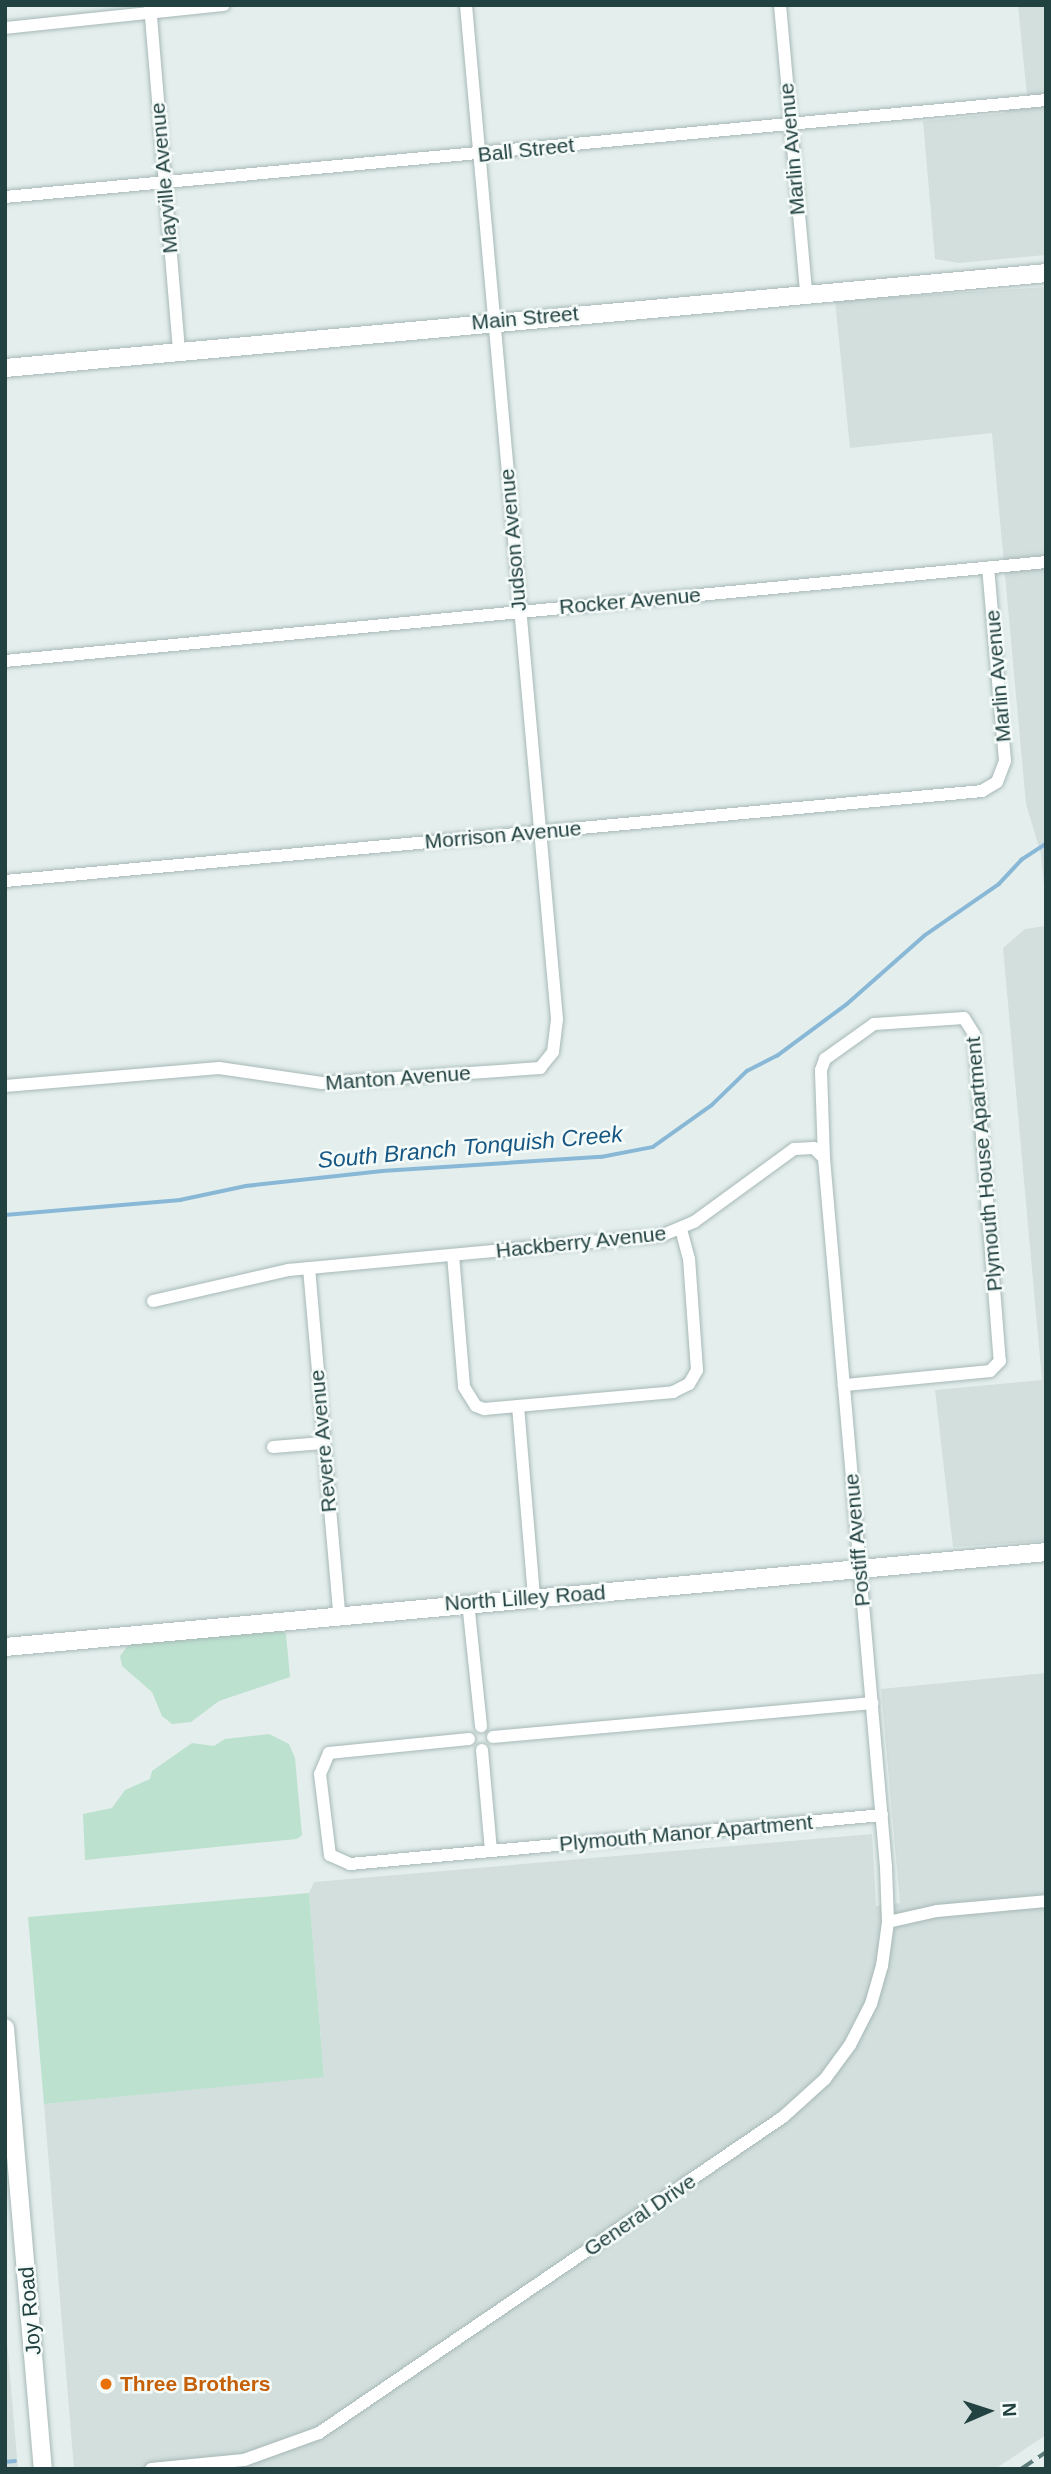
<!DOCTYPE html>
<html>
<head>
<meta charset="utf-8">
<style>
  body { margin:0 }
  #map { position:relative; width:1051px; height:2474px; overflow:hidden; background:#e4efed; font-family:Helvetica,sans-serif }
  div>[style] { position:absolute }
  .built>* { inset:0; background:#d2dfdd }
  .green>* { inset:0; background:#bce1cf }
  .stream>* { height:3.5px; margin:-1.75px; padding:0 1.75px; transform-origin:1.75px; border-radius:1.75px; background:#89b8d7 }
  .roads { filter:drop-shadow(0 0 2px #a6b8b6) drop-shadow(0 0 2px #a6b8b6) }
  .street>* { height:12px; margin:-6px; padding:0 6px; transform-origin:6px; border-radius:6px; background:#fff }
  .secondary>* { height:18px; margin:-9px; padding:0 9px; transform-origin:9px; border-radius:9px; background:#fff }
  .rail>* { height:3.5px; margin-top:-1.75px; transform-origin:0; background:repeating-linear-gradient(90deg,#5d7d7c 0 14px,transparent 0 21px) }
  .dots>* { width:19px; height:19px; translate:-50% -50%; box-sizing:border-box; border:4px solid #f5fbf9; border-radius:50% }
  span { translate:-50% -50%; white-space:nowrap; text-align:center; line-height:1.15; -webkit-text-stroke:5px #f5fbf9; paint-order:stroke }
  .street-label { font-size:21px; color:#224241 }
  .food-label { font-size:21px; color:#c56008; font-weight:700 }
  .left { translate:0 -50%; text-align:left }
  .water-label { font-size:23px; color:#165783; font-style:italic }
  .frame { position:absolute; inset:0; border:7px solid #224241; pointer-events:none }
  .north { position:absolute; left:953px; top:2376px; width:70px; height:70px; -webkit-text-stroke:5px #f5fbf9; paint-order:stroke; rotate:87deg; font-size:19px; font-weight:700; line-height:28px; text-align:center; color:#224241 }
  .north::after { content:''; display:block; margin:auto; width:24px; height:32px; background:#224241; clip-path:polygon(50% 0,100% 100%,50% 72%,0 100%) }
</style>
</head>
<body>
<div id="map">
  <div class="built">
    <div style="clip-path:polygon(1018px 5px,1046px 5px,1046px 255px,959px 263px,935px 259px,923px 121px,1005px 113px,1004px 98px,1027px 96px)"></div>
    <div style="clip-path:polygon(1046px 287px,1046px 908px,1041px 854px,1026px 804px,992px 433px,850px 448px,835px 301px)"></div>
    <div style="clip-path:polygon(1046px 926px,1046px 1541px,953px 1547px,935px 1390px,1042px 1380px,1003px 948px,1025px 929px)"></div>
    <div style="clip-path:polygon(1046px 1673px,1046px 2435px,995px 2469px,74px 2469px,44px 2104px,324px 2076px,309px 1893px,314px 1882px,872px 1834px,876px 1906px,900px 1903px,881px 1689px)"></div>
    <div style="clip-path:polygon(5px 2319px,18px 2469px,5px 2469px)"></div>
  </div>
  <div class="green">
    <div style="clip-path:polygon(282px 1631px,286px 1634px,290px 1677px,219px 1701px,191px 1722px,172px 1724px,162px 1716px,152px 1692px,122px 1666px,120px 1656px,129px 1644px)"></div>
    <div style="clip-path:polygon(269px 1734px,289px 1744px,295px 1758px,302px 1835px,297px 1839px,85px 1860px,83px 1814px,112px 1808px,125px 1790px,150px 1779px,152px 1771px,192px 1743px,214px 1746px,225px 1739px)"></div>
    <div style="clip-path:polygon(309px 1893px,324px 2077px,44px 2104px,28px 1917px)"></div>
  </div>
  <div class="stream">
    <div style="left:5px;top:1215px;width:176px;rotate:-4.9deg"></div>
    <div style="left:180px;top:1200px;width:67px;rotate:-12deg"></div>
    <div style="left:246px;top:1186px;width:137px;rotate:-6.3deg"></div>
    <div style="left:382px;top:1171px;width:219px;rotate:-3.7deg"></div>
    <div style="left:601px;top:1157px;width:53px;rotate:-10.9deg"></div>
    <div style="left:653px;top:1147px;width:72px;rotate:-35.4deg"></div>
    <div style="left:712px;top:1105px;width:49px;rotate:-44.2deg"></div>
    <div style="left:747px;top:1071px;width:34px;rotate:-27deg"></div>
    <div style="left:777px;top:1056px;width:87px;rotate:-36.6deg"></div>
    <div style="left:847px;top:1004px;width:103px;rotate:-41.4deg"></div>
    <div style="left:924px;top:936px;width:91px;rotate:-34.7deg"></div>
    <div style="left:999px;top:884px;width:33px;rotate:-47deg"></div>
    <div style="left:1021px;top:860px;width:30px;rotate:-33deg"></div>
    <div style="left:5px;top:2462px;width:10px;rotate:-6deg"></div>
  </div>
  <div class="roads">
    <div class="street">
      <div style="left:150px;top:5px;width:346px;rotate:85.2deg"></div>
      <div style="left:780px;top:5px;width:288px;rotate:84.8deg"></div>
      <div style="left:5px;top:28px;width:220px;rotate:-6deg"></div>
      <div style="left:5px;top:197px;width:1046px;rotate:-5.32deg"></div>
      <div style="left:5px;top:661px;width:1046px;rotate:-5.43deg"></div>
      <div style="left:5px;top:881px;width:981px;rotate:-5.26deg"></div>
      <div style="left:982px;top:791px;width:17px;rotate:-31deg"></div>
      <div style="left:997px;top:782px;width:22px;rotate:-69deg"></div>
      <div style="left:1005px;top:761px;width:194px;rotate:-95deg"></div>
      <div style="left:5px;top:1086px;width:215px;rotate:-4.8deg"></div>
      <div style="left:219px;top:1068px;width:104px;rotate:8.3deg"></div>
      <div style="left:322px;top:1083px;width:219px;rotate:-3.9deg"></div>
      <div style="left:540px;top:1068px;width:21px;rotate:-51deg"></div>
      <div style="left:553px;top:1052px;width:33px;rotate:-83deg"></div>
      <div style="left:557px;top:1019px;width:1018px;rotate:-95.13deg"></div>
      <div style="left:453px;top:1255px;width:132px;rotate:85.2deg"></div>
      <div style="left:464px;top:1387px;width:22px;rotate:58deg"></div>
      <div style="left:476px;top:1406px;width:9px;rotate:21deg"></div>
      <div style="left:484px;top:1409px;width:190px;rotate:-5.1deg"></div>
      <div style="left:673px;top:1392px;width:18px;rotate:-27deg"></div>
      <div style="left:689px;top:1384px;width:16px;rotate:-60deg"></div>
      <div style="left:697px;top:1370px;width:111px;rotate:-94.1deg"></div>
      <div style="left:689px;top:1259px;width:30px;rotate:-105deg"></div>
      <div style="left:309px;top:1268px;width:347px;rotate:85deg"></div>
      <div style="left:153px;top:1301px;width:139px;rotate:-12.9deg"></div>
      <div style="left:288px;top:1270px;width:377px;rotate:-5.3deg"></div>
      <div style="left:663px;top:1235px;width:34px;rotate:-23deg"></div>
      <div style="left:694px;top:1222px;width:124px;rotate:-36.1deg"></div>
      <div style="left:794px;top:1149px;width:20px;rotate:-3deg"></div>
      <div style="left:814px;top:1148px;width:14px;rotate:45deg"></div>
      <div style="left:518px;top:1406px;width:192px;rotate:85.2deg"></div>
      <div style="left:273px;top:1447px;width:50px;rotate:-4.6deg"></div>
      <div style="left:468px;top:1602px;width:125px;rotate:84deg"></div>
      <div style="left:493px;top:1737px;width:381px;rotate:-5.1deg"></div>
      <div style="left:469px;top:1739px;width:141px;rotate:174.3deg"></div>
      <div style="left:329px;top:1753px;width:23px;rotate:113deg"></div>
      <div style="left:320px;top:1774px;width:82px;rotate:83deg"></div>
      <div style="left:330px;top:1855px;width:22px;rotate:24deg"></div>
      <div style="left:350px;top:1864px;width:534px;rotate:-5.26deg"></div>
      <div style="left:482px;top:1750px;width:100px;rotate:84.9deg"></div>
      <div style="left:888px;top:1922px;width:50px;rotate:-12.7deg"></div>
      <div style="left:937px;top:1911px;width:109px;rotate:-5.2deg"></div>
      <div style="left:151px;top:2469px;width:93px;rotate:-5.5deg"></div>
      <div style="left:244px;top:2460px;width:80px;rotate:-19.8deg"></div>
      <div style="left:319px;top:2433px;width:561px;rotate:-34.26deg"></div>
      <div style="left:783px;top:2117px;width:57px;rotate:-42.1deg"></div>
      <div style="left:825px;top:2079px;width:42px;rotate:-53.7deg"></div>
      <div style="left:850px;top:2045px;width:46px;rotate:-62.9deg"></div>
      <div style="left:871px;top:2004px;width:40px;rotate:-74deg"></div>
      <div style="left:882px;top:1966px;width:44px;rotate:-82.2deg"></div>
      <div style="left:888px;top:1922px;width:55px;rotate:-92.1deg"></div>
      <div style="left:886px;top:1867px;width:712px;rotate:-95deg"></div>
      <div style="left:824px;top:1158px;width:88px;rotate:-92deg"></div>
      <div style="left:821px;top:1070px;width:12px;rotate:-70deg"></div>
      <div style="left:825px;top:1059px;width:60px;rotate:-35.5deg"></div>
      <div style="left:874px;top:1024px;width:90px;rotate:-3.8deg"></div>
      <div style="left:964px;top:1018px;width:19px;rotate:58deg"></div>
      <div style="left:974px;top:1034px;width:328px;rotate:85.5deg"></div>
      <div style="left:1000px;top:1361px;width:14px;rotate:135deg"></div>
      <div style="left:990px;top:1371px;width:147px;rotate:174.5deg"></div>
    </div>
    <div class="secondary">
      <div style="left:5px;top:368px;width:1045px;rotate:-5.21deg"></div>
      <div style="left:5px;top:1647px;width:1045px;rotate:-5.21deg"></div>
      <div style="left:5px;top:2028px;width:443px;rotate:85.1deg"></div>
    </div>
  </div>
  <div class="rail">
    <div style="left:1021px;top:2469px;width:30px;rotate:-34deg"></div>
  </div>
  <div class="dots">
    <div style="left:106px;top:2384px;background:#e8710a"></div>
  </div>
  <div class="street-label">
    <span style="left:792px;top:149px;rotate:-95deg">Marlin Avenue</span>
    <span style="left:526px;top:150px;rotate:-6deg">Ball Street</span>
    <span style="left:164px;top:178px;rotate:-95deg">Mayville Avenue</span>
    <span style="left:525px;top:318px;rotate:-5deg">Main Street</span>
    <span style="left:513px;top:540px;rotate:-95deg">Judson Avenue</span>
    <span style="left:630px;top:601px;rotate:-5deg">Rocker Avenue</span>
    <span style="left:998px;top:676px;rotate:-95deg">Marlin Avenue</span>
    <span style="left:503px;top:835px;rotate:-5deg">Morrison Avenue</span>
    <span style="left:398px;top:1078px;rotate:-4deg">Manton Avenue</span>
    <span style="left:984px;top:1164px;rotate:-95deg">Plymouth House Apartment</span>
    <span style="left:581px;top:1242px;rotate:-6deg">Hackberry Avenue</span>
    <span style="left:323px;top:1441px;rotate:-95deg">Revere Avenue</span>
    <span style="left:857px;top:1540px;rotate:-95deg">Postiff Avenue</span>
    <span style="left:525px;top:1598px;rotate:-4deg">North Lilley Road</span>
    <span style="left:686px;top:1833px;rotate:-5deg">Plymouth Manor Apartment</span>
    <span style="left:640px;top:2215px;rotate:-34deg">General Drive</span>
    <span style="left:30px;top:2311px;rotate:-95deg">Joy Road</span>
  </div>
  <div class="food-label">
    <span class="left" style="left:120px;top:2384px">Three Brothers</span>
  </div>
  <div class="water-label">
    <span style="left:470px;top:1147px;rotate:-5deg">South Branch Tonquish Creek</span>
  </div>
  <div class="frame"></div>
  <div class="north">N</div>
</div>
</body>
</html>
